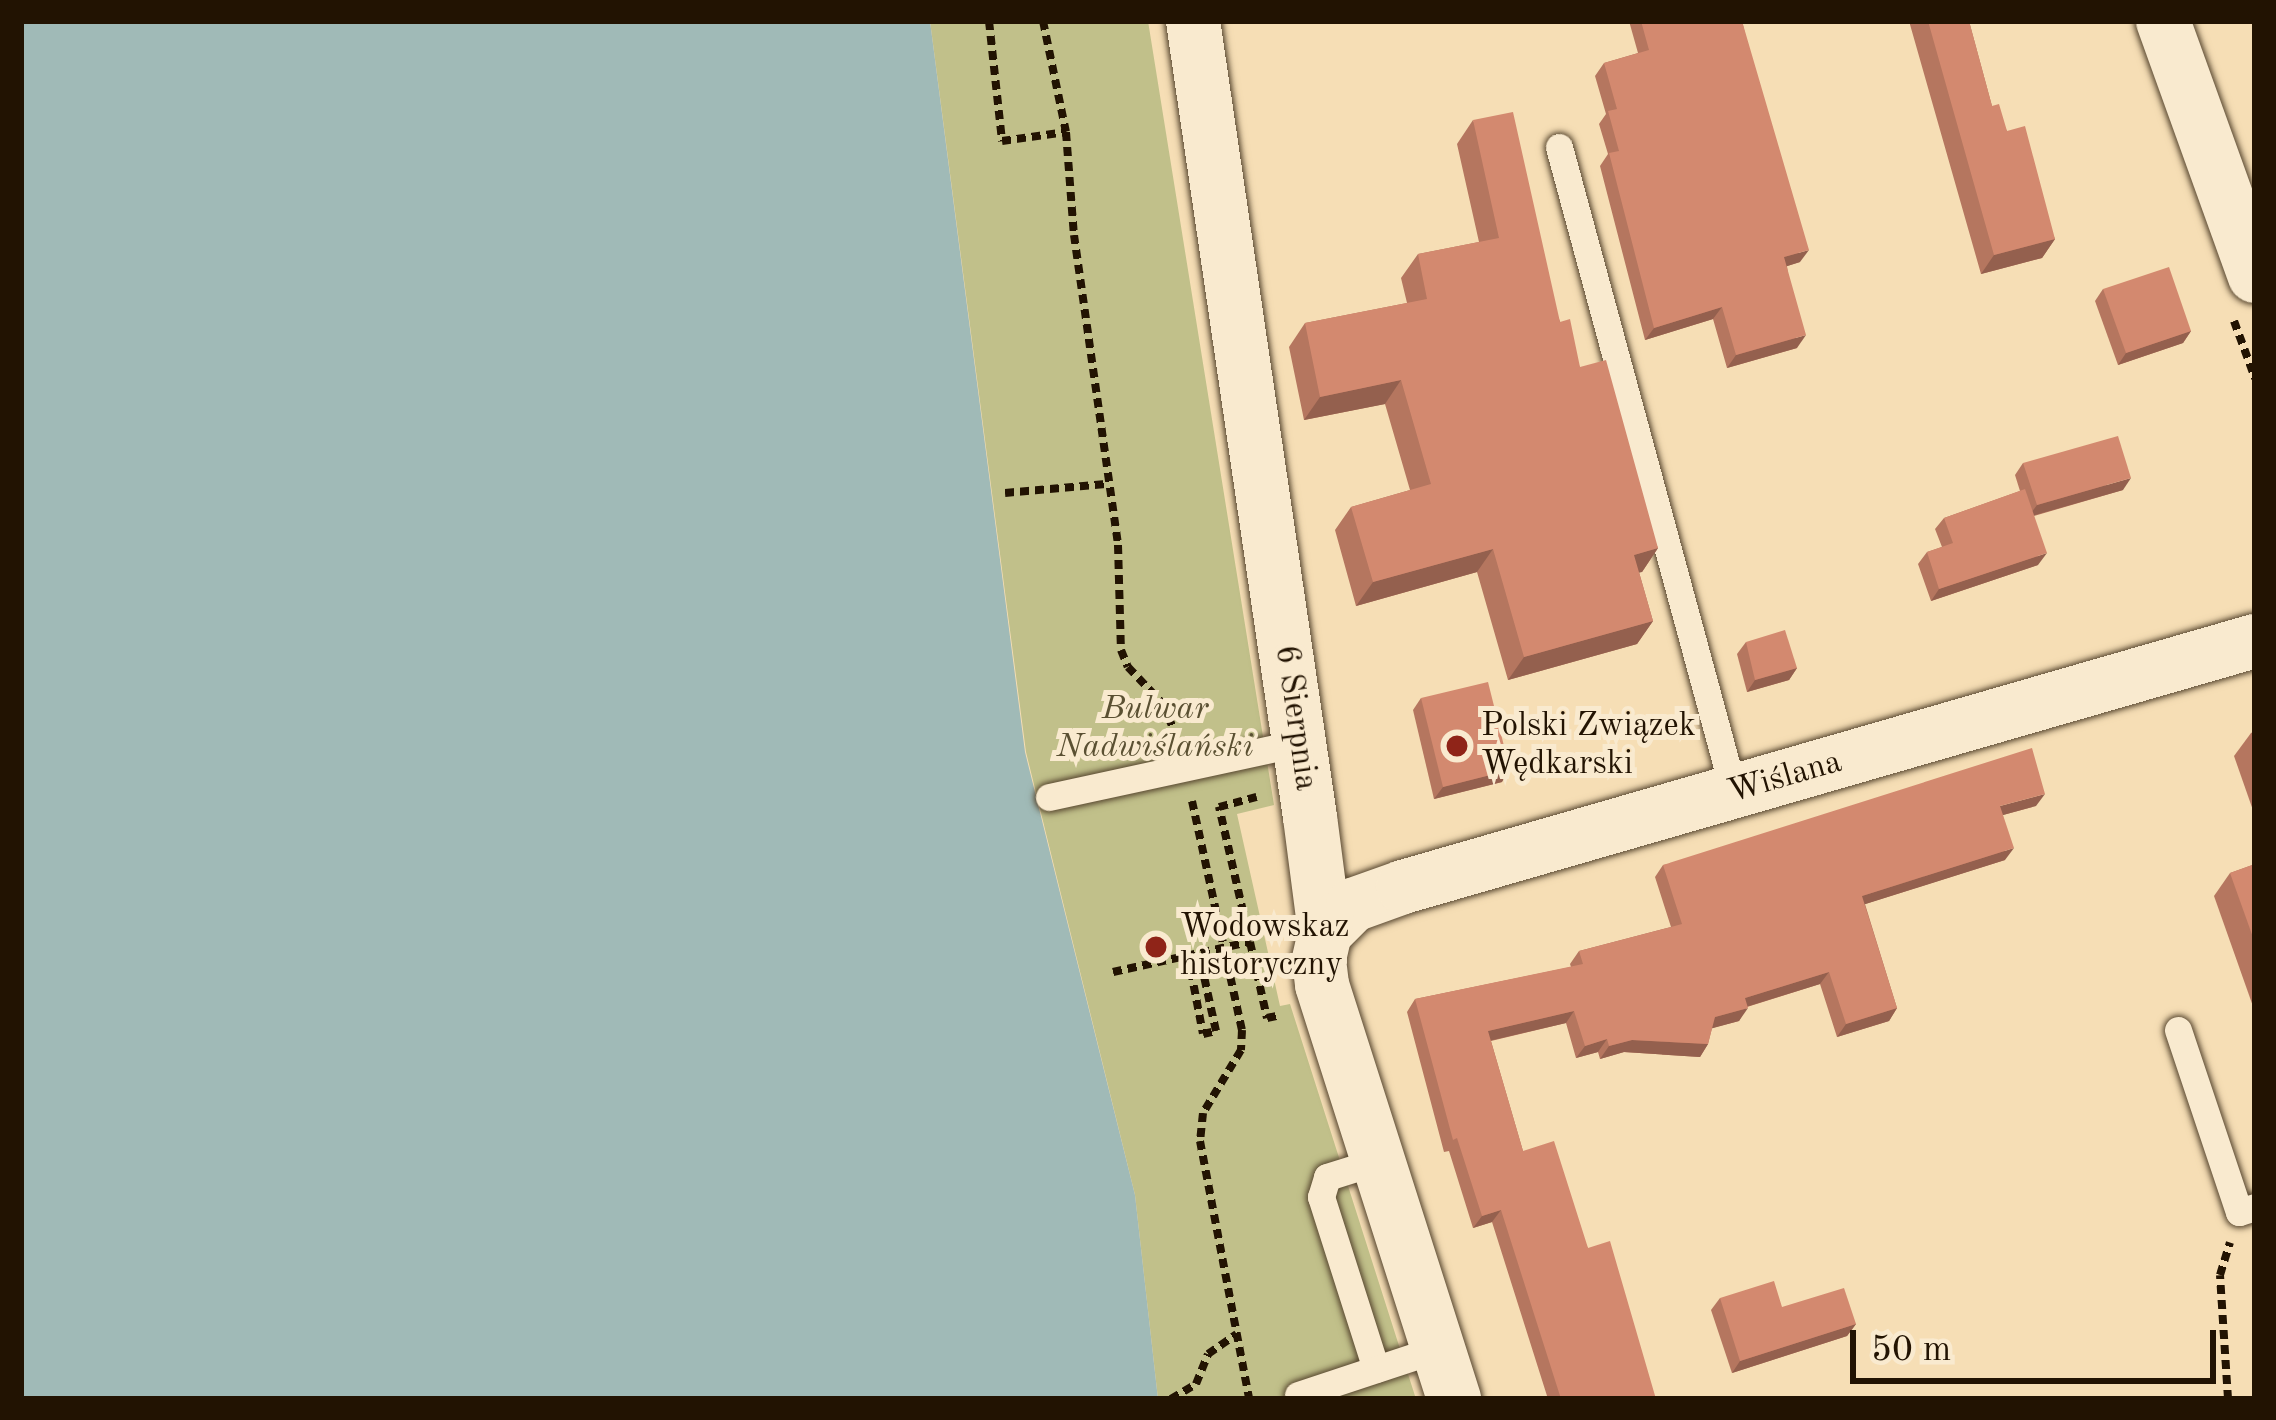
<!DOCTYPE html>
<html>
<head>
<meta charset="utf-8">
<style>
  body { margin:0 }
  #map { position:relative; width:2276px; height:1420px; overflow:hidden; background:#f6deb5; font-family:"Old Standard TT",serif }
  div>[style] { position:absolute }
  .green>* { inset:0; background:#c1c08a }
  .water>* { inset:0; background:#a0bab7 }
  .path>* { height:8px; margin-top:-4px; transform-origin:0; background:repeating-linear-gradient(90deg,#221302 0 9px,transparent 0 15px) }
  .roads { filter:drop-shadow(0 0 3px #57462f) drop-shadow(0 0 3px #57462f) }
  .service>* { height:27px; margin:-13.5px; padding:0 13.5px; transform-origin:13.5px; border-radius:13.5px; background:#f9eacf }
  .minor>* { height:54px; margin:-27px; padding:0 27px; transform-origin:27px; border-radius:27px; background:#f9eacf }
  .wall>* { inset:0; background:#b5765f }
  .shaded-wall>* { inset:0; background:#94604e }
  .building>* { inset:0; background:#d3896f }
  .dots>* { width:33px; height:33px; translate:-50% -50%; box-sizing:border-box; border:6px solid #f9eacf; border-radius:50% }
  span { translate:-50% -50%; white-space:nowrap; text-align:center; line-height:1.15; -webkit-text-stroke:10px #f9eacf; paint-order:stroke }
  .park-label { font-size:33px; color:#5a5032; font-style:italic }
  .street-label { font-size:33px; color:#221302 }
  .poi-label { font-size:33px; color:#221302 }
  .left { translate:0 -50%; text-align:left }
  .frame { position:absolute; inset:0; border:24px solid #221302; pointer-events:none }
  .scale { position:absolute; left:1850px; top:1330px; width:366px; height:54px; box-sizing:border-box; border:6px solid #221302; border-top:0; padding-left:15px; font-size:36px; line-height:42px; white-space:nowrap; color:#221302; -webkit-text-stroke:9px #f9eacf; paint-order:stroke }
</style>
</head>
<body>
<div id="map">
  <div class="green">
    <div style="clip-path:polygon(930px 21px,1148px 21px,1274px 805px,1237px 814px,1280px 1006px,1290px 1004px,1416px 1399px,1158px 1399px,1135px 1195px,1026px 752px)"></div>
  </div>
  <div class="water">
    <div style="clip-path:polygon(21px 21px,930px 21px,1025px 752px,1135px 1195px,1158px 1399px,21px 1399px)"></div>
  </div>
  <div class="path">
    <div style="left:989px;top:21px;width:121px;rotate:83.8deg"></div>
    <div style="left:1002px;top:141px;width:65px;rotate:-8deg"></div>
    <div style="left:1043px;top:21px;width:113px;rotate:78.3deg"></div>
    <div style="left:1066px;top:132px;width:103px;rotate:85.6deg"></div>
    <div style="left:1074px;top:235px;width:313px;rotate:81.9deg"></div>
    <div style="left:1118px;top:545px;width:105px;rotate:88.4deg"></div>
    <div style="left:1121px;top:650px;width:18px;rotate:68deg"></div>
    <div style="left:1128px;top:667px;width:50px;rotate:46.6deg"></div>
    <div style="left:1162px;top:703px;width:34px;rotate:66deg"></div>
    <div style="left:2234px;top:321px;width:61px;rotate:69.8deg"></div>
    <div style="left:1005px;top:493px;width:101px;rotate:-5.1deg"></div>
    <div style="left:1192px;top:801px;width:234px;rotate:77.7deg"></div>
    <div style="left:1242px;top:1030px;width:20px;rotate:93deg"></div>
    <div style="left:1241px;top:1050px;width:74px;rotate:121.1deg"></div>
    <div style="left:1203px;top:1113px;width:28px;rotate:96deg"></div>
    <div style="left:1200px;top:1141px;width:263px;rotate:79.2deg"></div>
    <div style="left:1250px;top:942px;width:139px;rotate:-102.9deg"></div>
    <div style="left:1219px;top:807px;width:39px;rotate:-15deg"></div>
    <div style="left:1188px;top:956px;width:79px;rotate:79.1deg"></div>
    <div style="left:1203px;top:1034px;width:13px;rotate:-13deg"></div>
    <div style="left:1216px;top:1031px;width:60px;rotate:-102.4deg"></div>
    <div style="left:1203px;top:972px;width:26px;rotate:-13deg"></div>
    <div style="left:1113px;top:972px;width:140px;rotate:-12.4deg"></div>
    <div style="left:1250px;top:942px;width:78px;rotate:77.4deg"></div>
    <div style="left:1267px;top:1018px;width:14px;rotate:-12deg"></div>
    <div style="left:1171px;top:1399px;width:29px;rotate:-31deg"></div>
    <div style="left:1196px;top:1384px;width:32px;rotate:-68deg"></div>
    <div style="left:1208px;top:1354px;width:35px;rotate:-35deg"></div>
    <div style="left:2228px;top:1399px;width:124px;rotate:-93.7deg"></div>
    <div style="left:2220px;top:1275px;width:34px;rotate:-73deg"></div>
  </div>
  <div class="roads">
    <div class="service">
      <div style="left:1559px;top:147px;width:669px;rotate:74.84deg"></div>
      <div style="left:1049px;top:797px;width:256px;rotate:-12.2deg"></div>
      <div style="left:2178px;top:1030px;width:192px;rotate:71.5deg"></div>
      <div style="left:2239px;top:1212px;width:17px;rotate:-17deg"></div>
      <div style="left:1376px;top:1369px;width:181px;rotate:-107.7deg"></div>
      <div style="left:1321px;top:1197px;width:21px;rotate:-73deg"></div>
      <div style="left:1327px;top:1177px;width:53px;rotate:-17.4deg"></div>
      <div style="left:1298px;top:1395px;width:146px;rotate:-18.3deg"></div>
    </div>
    <div class="minor">
      <div style="left:1193px;top:21px;width:805px;rotate:81.64deg"></div>
      <div style="left:1310px;top:817px;width:117px;rotate:82.6deg"></div>
      <div style="left:1325px;top:933px;width:28px;rotate:103deg"></div>
      <div style="left:1319px;top:960px;width:25px;rotate:83deg"></div>
      <div style="left:1322px;top:985px;width:435px;rotate:72.3deg"></div>
      <div style="left:2163px;top:21px;width:271px;rotate:70.2deg"></div>
      <div style="left:1325px;top:933px;width:40px;rotate:-45deg"></div>
      <div style="left:1353px;top:905px;width:53px;rotate:-19.8deg"></div>
      <div style="left:1403px;top:887px;width:887px;rotate:-16.11deg"></div>
    </div>
  </div>
  <div class="wall">
    <div style="clip-path:polygon(1629px 21px,1742px 21px,1800px 262px,1787px 266px,1797px 348px,1727px 368px,1713px 319px,1645px 340px,1600px 166px,1608px 154px,1599px 124px,1606px 114px,1595px 76px,1604px 63px,1638px 53px)"></div>
    <div style="clip-path:polygon(1909px 21px,1969px 21px,1992px 106px,2007px 131px,2055px 239px,2042px 258px,1981px 274px)"></div>
    <div style="clip-path:polygon(1473px 120px,1658px 548px,1642px 572px,1639px 572px,1653px 621px,1637px 644px,1508px 680px,1477px 572px,1356px 606px,1335px 530px,1351px 507px,1410px 490px,1385px 404px,1304px 420px,1289px 347px,1305px 323px,1407px 303px,1401px 278px,1418px 254px,1479px 242px,1457px 144px)"></div>
    <div style="clip-path:polygon(2103px 289px,2191px 331px,2183px 343px,2118px 365px,2095px 301px)"></div>
    <div style="clip-path:polygon(2023px 463px,2123px 490px,2034px 516px,2038px 565px,1931px 601px,1918px 564px,1927px 552px,1942px 547px,1935px 529px,1944px 518px,2020px 491px,2015px 475px)"></div>
    <div style="clip-path:polygon(1746px 642px,1797px 668px,1789px 680px,1747px 692px,1737px 654px)"></div>
    <div style="clip-path:polygon(1421px 698px,1502px 782px,1434px 799px,1413px 710px)"></div>
    <div style="clip-path:polygon(2255px 731px,2255px 816px,2234px 756px,2251px 733px)"></div>
    <div style="clip-path:polygon(2036px 806px,2003px 815px,2005px 860px,1865px 904px,1897px 1008px,1889px 1021px,1837px 1037px,1820px 984px,1747px 1007px,1739px 1021px,1712px 1028px,1708px 1044px,1700px 1057px,1624px 1052px,1600px 1059px,1598px 1052px,1576px 1058px,1566px 1023px,1491px 1041px,1523px 1151px,1588px 1248px,1656px 1399px,1548px 1399px,1492px 1222px,1473px 1228px,1449px 1151px,1444px 1152px,1407px 1012px,1415px 999px,1571px 967px,1570px 964px,1579px 951px,1671px 927px,1655px 877px,1663px 865px)"></div>
    <div style="clip-path:polygon(2255px 864px,2255px 1012px,2214px 896px,2230px 873px)"></div>
    <div style="clip-path:polygon(1720px 1298px,1782px 1307px,1856px 1324px,1847px 1336px,1732px 1373px,1711px 1310px)"></div>
  </div>
  <div class="shaded-wall">
    <div style="clip-path:polygon(2055px 239px,2042px 258px,1981px 274px,1994px 255px)"></div>
    <div style="clip-path:polygon(1809px 250px,1800px 262px,1775px 270px,1784px 257px)"></div>
    <div style="clip-path:polygon(1722px 307px,1713px 319px,1645px 340px,1654px 328px)"></div>
    <div style="clip-path:polygon(2191px 331px,2183px 343px,2118px 365px,2126px 353px)"></div>
    <div style="clip-path:polygon(1806px 335px,1797px 348px,1727px 368px,1736px 355px)"></div>
    <div style="clip-path:polygon(1401px 380px,1385px 404px,1304px 420px,1320px 397px)"></div>
    <div style="clip-path:polygon(2131px 478px,2123px 490px,2028px 517px,2037px 505px)"></div>
    <div style="clip-path:polygon(1658px 548px,1642px 572px,1618px 578px,1634px 555px)"></div>
    <div style="clip-path:polygon(1493px 549px,1477px 572px,1356px 606px,1373px 582px)"></div>
    <div style="clip-path:polygon(2047px 553px,2038px 565px,1931px 601px,1939px 589px)"></div>
    <div style="clip-path:polygon(1653px 621px,1637px 644px,1508px 680px,1524px 657px)"></div>
    <div style="clip-path:polygon(1797px 668px,1789px 680px,1747px 692px,1755px 680px)"></div>
    <div style="clip-path:polygon(1510px 770px,1502px 782px,1434px 799px,1443px 787px)"></div>
    <div style="clip-path:polygon(2045px 794px,2036px 806px,1992px 818px,2000px 806px)"></div>
    <div style="clip-path:polygon(2014px 848px,2005px 860px,1853px 908px,1862px 896px)"></div>
    <div style="clip-path:polygon(1829px 972px,1820px 984px,1736px 1010px,1745px 998px)"></div>
    <div style="clip-path:polygon(1748px 1008px,1739px 1021px,1706px 1030px,1715px 1017px)"></div>
    <div style="clip-path:polygon(1897px 1008px,1889px 1021px,1837px 1037px,1846px 1024px)"></div>
    <div style="clip-path:polygon(1574px 1011px,1566px 1023px,1480px 1043px,1488px 1031px)"></div>
    <div style="clip-path:polygon(1607px 1039px,1598px 1052px,1576px 1058px,1585px 1046px)"></div>
    <div style="clip-path:polygon(1632px 1040px,1708px 1044px,1700px 1057px,1624px 1052px,1600px 1059px,1609px 1046px)"></div>
    <div style="clip-path:polygon(1501px 1210px,1492px 1222px,1473px 1228px,1482px 1216px)"></div>
    <div style="clip-path:polygon(1856px 1324px,1847px 1336px,1732px 1373px,1740px 1361px)"></div>
  </div>
  <div class="building">
    <div style="clip-path:polygon(1641px 21px,1742px 21px,1809px 250px,1784px 257px,1806px 335px,1736px 355px,1722px 307px,1654px 328px,1609px 153px,1619px 151px,1608px 111px,1617px 109px,1604px 63px,1649px 50px)"></div>
    <div style="clip-path:polygon(1928px 21px,1969px 21px,1992px 106px,1999px 104px,2007px 131px,2025px 126px,2055px 239px,1994px 255px)"></div>
    <div style="clip-path:polygon(1513px 112px,1560px 322px,1570px 319px,1580px 367px,1606px 360px,1658px 548px,1634px 555px,1653px 621px,1524px 657px,1493px 549px,1373px 582px,1351px 507px,1431px 484px,1401px 380px,1320px 397px,1305px 323px,1427px 299px,1418px 254px,1499px 238px,1473px 120px)"></div>
    <div style="clip-path:polygon(2169px 267px,2191px 331px,2126px 353px,2103px 289px)"></div>
    <div style="clip-path:polygon(2118px 436px,2131px 478px,2037px 505px,2023px 463px)"></div>
    <div style="clip-path:polygon(2025px 489px,2047px 553px,1939px 589px,1927px 552px,1953px 543px,1944px 518px)"></div>
    <div style="clip-path:polygon(1785px 630px,1797px 668px,1755px 680px,1746px 642px)"></div>
    <div style="clip-path:polygon(1488px 682px,1510px 770px,1443px 787px,1421px 698px)"></div>
    <div style="clip-path:polygon(2032px 748px,2045px 794px,2000px 806px,2014px 848px,1862px 896px,1897px 1008px,1846px 1024px,1829px 972px,1745px 998px,1748px 1008px,1715px 1017px,1708px 1044px,1632px 1040px,1609px 1046px,1607px 1039px,1585px 1046px,1574px 1011px,1488px 1031px,1523px 1151px,1554px 1141px,1588px 1248px,1610px 1241px,1656px 1399px,1561px 1399px,1501px 1210px,1482px 1216px,1457px 1138px,1453px 1140px,1415px 999px,1583px 964px,1579px 951px,1682px 924px,1663px 865px)"></div>
    <div style="clip-path:polygon(2255px 864px,2255px 943px,2230px 873px)"></div>
    <div style="clip-path:polygon(1774px 1281px,1782px 1307px,1844px 1288px,1856px 1324px,1740px 1361px,1720px 1298px)"></div>
  </div>
  <div class="dots">
    <div style="left:1457px;top:746px;background:#8f2418"></div>
    <div style="left:1156px;top:947px;background:#8f2418"></div>
  </div>
  <div class="park-label">
    <span style="left:1155px;top:729px">Bulwar<br>Nadwiślański</span>
  </div>
  <div class="street-label">
    <span style="left:1295px;top:718px;rotate:82deg">6 Sierpnia</span>
    <span style="left:1785px;top:778px;rotate:-16deg">Wiślana</span>
  </div>
  <div class="poi-label">
    <span class="left" style="left:1481px;top:746px">Polski Związek<br>Wędkarski</span>
    <span class="left" style="left:1180px;top:947px">Wodowskaz<br>historyczny</span>
  </div>
  <div class="frame"></div>
  <div class="scale">50 m</div>
</div>
</body>
</html>
